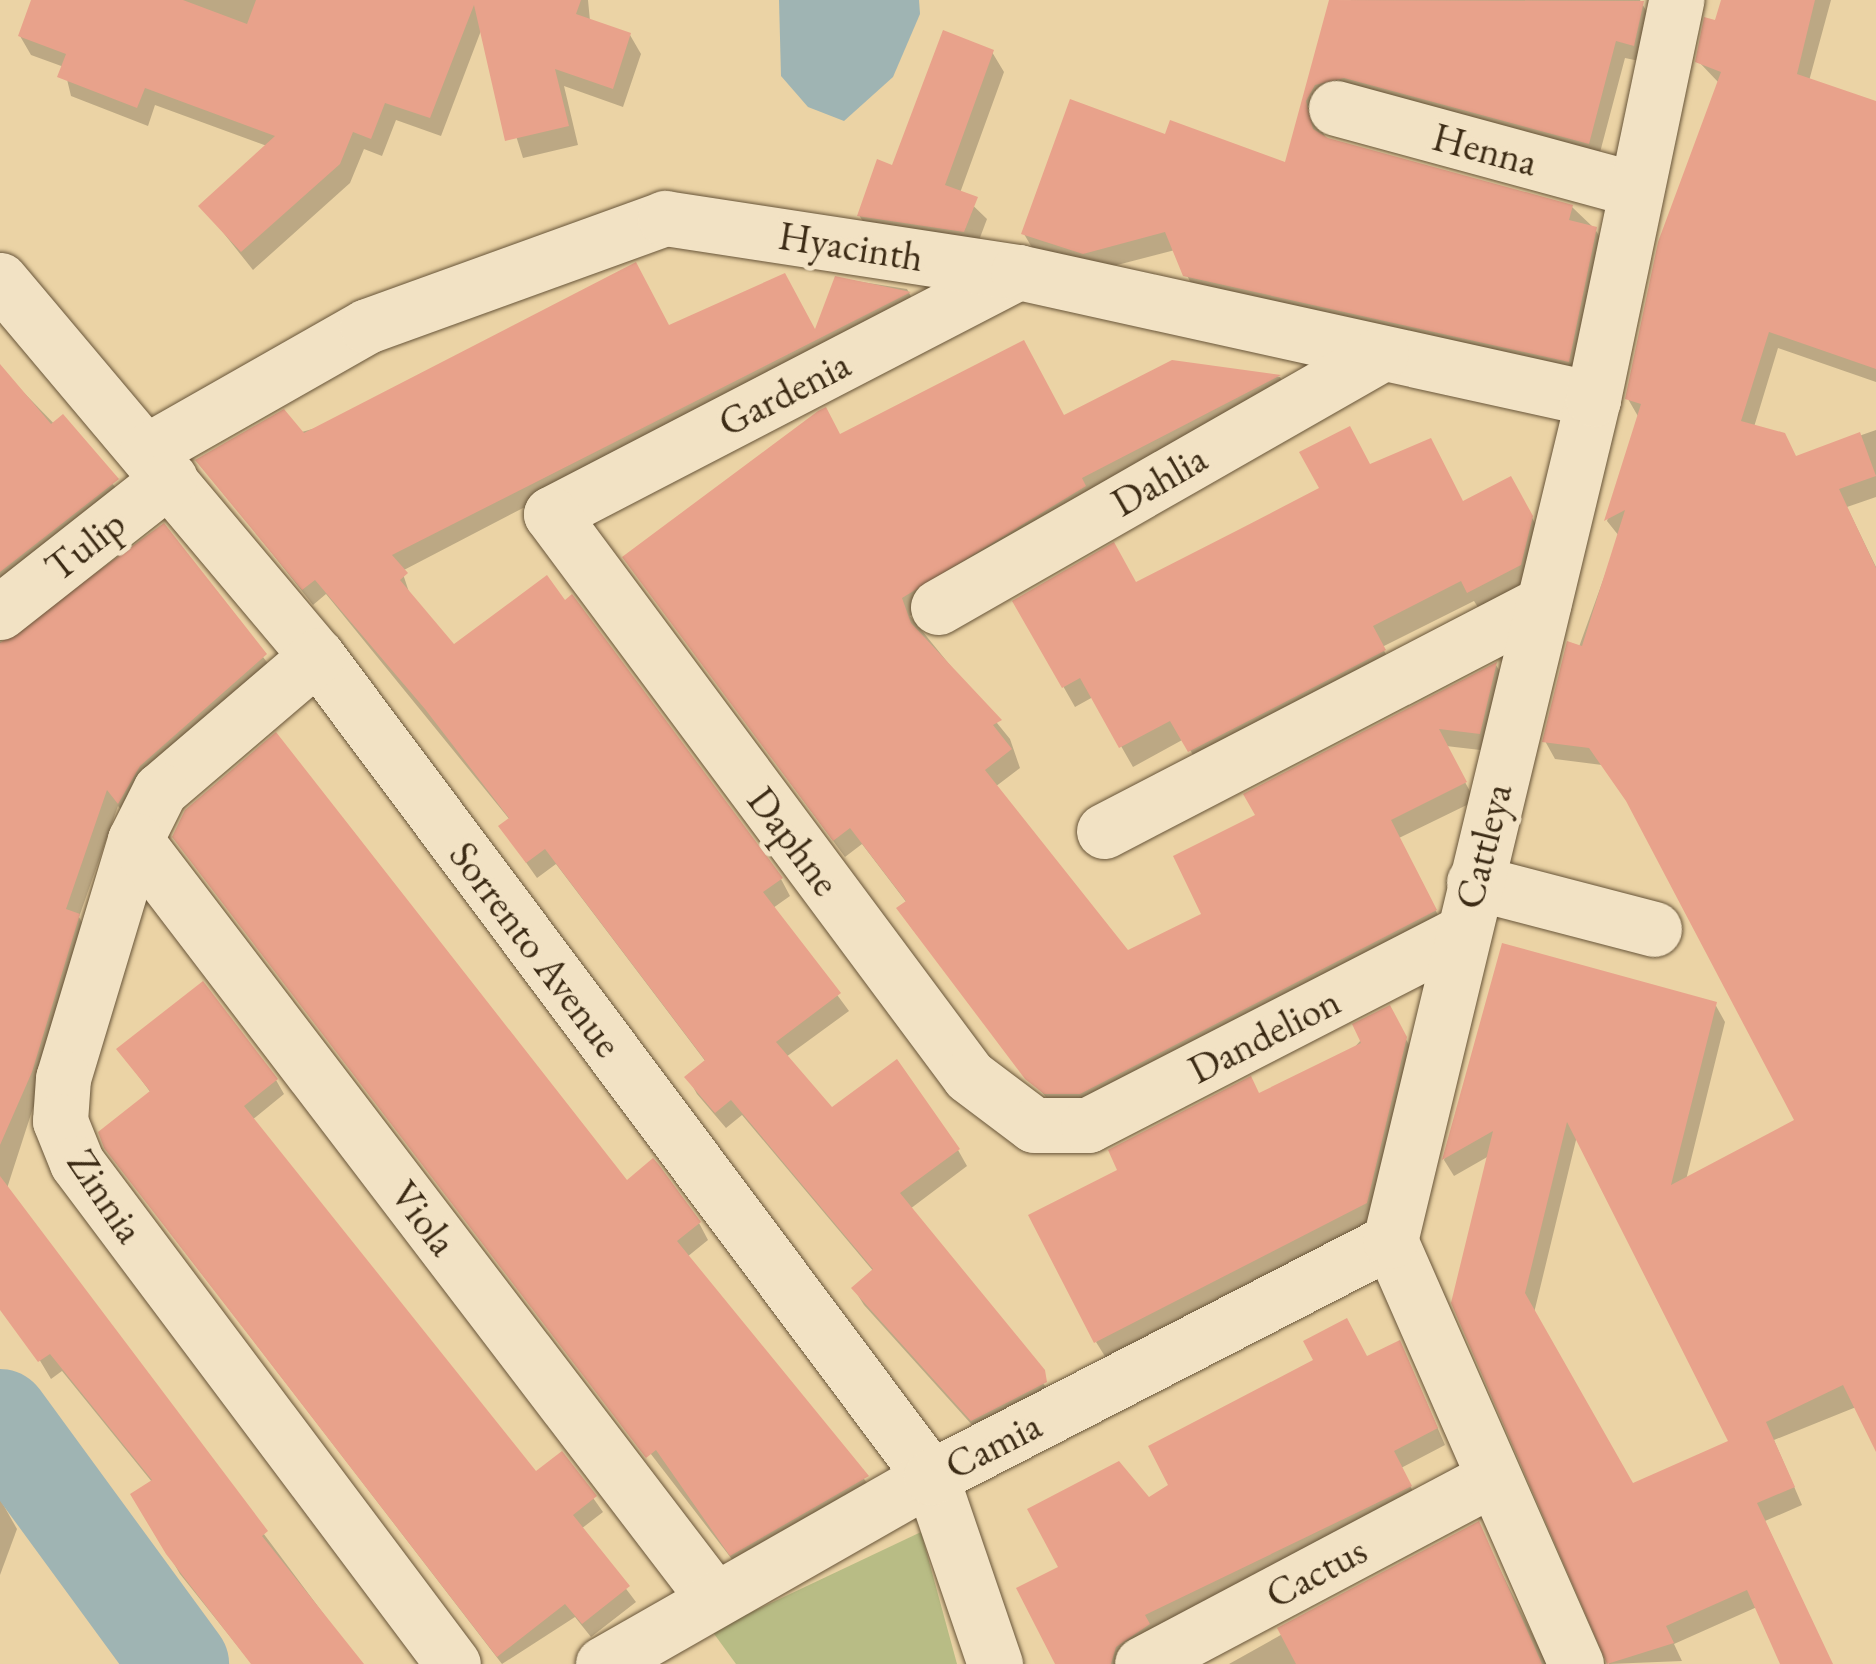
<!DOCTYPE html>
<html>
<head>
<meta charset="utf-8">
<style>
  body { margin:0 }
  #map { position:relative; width:1876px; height:1664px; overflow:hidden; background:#ebd3a5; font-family:"EB Garamond",serif }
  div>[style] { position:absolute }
  .green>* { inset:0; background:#b8bc85 }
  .water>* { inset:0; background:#9fb4b3 }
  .shadow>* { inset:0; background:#0003 }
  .river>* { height:98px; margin:-49px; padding:0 49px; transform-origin:49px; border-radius:49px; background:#9fb4b3 }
  .building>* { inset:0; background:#e8a28b }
  .roads { filter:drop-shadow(0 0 2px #685539) drop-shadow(0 0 2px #685539) }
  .minor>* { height:55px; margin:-27.5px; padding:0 27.5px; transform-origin:27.5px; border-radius:27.5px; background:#f2e2c4 }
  span { translate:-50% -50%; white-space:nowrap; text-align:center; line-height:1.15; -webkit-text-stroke:10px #f2e2c4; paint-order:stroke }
  .street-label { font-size:40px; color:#3c2b15 }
</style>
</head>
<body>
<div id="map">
  <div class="green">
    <div style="clip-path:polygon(921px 1532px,957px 1664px,736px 1664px,712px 1631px)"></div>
  </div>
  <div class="water">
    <div style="clip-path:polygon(779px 0,919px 0,920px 14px,893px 77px,844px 121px,808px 107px,781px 76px)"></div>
  </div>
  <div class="shadow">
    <div style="clip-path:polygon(35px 0,588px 0,590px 21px,630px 35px,641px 54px,623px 107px,564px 86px,578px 145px,523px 158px,482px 28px,441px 136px,396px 120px,382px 156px,364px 149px,350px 183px,253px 270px,202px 206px,267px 146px,155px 105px,148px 126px,71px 96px,64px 67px,31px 55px,20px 36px)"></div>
    <div style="clip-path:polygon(1351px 0,1640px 0,1652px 21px,1644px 62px,1625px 58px,1598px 160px,1315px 117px,1327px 140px,1572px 207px,1595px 229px,1605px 246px,1578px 378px,1196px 294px,1175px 250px,1094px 271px,1034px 251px,1024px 234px,1166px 137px,1287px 166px,1327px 17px,1346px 22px)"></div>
    <div style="clip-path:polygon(evenodd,1724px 0,1831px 0,1809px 81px,1876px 139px,1876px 382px,1778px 348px,1754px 427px,1796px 458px,1876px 430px,1876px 497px,1847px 507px,1876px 567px,1876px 1399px,1774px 1440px,1802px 1505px,1765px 1521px,1832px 1664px,1783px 1664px,1757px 1607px,1674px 1644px,1682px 1661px,1609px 1664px,1454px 1303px,1489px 1156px,1454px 1176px,1444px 1160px,1504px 946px,1715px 1004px,1725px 1022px,1686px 1180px,1798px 1121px,1635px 813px,1602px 765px,1555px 759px,1545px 741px,1619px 536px,1607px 521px,1639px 418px,1628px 399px,1719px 83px,1698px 61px,1724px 0,1577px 1136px,1731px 1442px,1632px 1486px,1534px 1313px,1577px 1136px)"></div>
    <div style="clip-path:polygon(992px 52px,1004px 72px,960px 193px,987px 219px,975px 251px,871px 235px,859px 215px)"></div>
    <div style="clip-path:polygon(836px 278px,907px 289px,915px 304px,402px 571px,410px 595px,453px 647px,781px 879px,790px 896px,773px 908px,849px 1011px,786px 1057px,831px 1111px,958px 1150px,967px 1166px,910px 1209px,1055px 1399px,982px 1436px,864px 1305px,854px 1289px,874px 1272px,742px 1115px,726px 1128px,697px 1094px,688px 1078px,706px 1062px,556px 864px,537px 878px,501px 827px,510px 820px,326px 594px,313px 605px,199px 461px,669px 328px,816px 334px)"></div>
    <div style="clip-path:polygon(1172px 363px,1280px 377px,1289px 394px,910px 616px,1010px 739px,1020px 768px,995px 787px,1127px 953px,1205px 915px,1259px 816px,1247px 795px,1496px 665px,1506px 682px,1489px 751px,1446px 746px,1475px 801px,1399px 838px,1445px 929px,1057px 1111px,910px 926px,907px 903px,862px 844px,845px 857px,625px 558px,840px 437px,1064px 418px)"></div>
    <div style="clip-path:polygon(0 368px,127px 499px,0 599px)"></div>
    <div style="clip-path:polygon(1370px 467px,1463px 504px,1522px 499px,1543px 538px,1531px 585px,1481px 612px,1474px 601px,1382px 647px,1395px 671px,1202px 771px,1184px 739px,1133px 767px,1093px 697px,1075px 707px,1015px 602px,1136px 585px)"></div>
    <div style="clip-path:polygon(163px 526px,276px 674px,130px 820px,118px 806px,79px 917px,89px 935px,0 1210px,0 642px,20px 639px)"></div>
    <div style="clip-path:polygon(175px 836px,626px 1183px,699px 1223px,708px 1240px,687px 1257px,876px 1494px,741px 1571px)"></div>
    <div style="clip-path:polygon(1389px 1008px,1415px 1056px,1376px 1220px,1106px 1358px,1096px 1342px)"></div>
    <div style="clip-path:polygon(119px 1050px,276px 1080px,284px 1094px,252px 1120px,535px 1475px,562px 1454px,603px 1512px,581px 1529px,636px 1602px,591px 1637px,575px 1617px,502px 1664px,116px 1162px,151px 1093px)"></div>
    <div style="clip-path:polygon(15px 1201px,361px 1664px,252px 1664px,180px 1574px,134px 1495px,152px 1482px,62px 1371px,51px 1379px,0 1294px,0 1213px)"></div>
    <div style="clip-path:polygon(1367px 1359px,1408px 1360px,1445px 1445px,1401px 1468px,1419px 1503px,1125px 1664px,1059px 1664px,1061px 1568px)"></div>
    <div style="clip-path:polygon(0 1499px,17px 1529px,0 1575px)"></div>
    <div style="clip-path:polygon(1478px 1525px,1547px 1664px,1229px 1664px)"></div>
  </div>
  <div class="river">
    <div style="left:0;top:1418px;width:305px;rotate:53.8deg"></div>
  </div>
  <div class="building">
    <div style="clip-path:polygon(31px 0,183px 0,247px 24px,256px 0,581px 0,576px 14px,631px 33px,613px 89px,555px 69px,569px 126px,505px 141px,474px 5px,430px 118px,385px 103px,371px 139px,353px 132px,340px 164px,241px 252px,198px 206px,275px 136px,145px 88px,137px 108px,57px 77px,66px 54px,18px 36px)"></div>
    <div style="clip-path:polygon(1329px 0,1644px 1px,1634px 46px,1616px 41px,1589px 144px,1344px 78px,1315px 85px,1306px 101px,1313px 129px,1328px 138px,1573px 205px,1569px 220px,1597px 227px,1569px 362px,1183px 276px,1165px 232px,1083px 254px,1021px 234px,1070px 99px,1165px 134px,1170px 120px,1285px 162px)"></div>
    <div style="clip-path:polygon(evenodd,1721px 0,1815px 0,1797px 74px,1876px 101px,1876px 369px,1769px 332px,1741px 421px,1785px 433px,1796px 456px,1860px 432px,1876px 476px,1839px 489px,1876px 568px,1876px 1452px,1843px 1385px,1766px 1422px,1795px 1487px,1757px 1503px,1833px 1664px,1780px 1664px,1747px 1590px,1666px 1626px,1674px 1643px,1607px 1664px,1451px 1303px,1493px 1131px,1442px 1160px,1502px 943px,1717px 1002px,1671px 1185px,1794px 1120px,1626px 801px,1589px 748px,1542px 742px,1567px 641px,1582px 646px,1625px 510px,1604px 521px,1641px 404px,1625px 399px,1658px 242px,1721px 72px,1695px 62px,1704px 17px,1715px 20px,1721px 0,1567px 1122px,1728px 1441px,1633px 1483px,1525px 1293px,1567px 1122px)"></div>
    <div style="clip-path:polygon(943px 30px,994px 50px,945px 185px,978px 197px,964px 232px,857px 216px,877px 159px,892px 165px)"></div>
    <div style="clip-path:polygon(636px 262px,669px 325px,785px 273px,815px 329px,835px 276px,911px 292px,392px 555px,408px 573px,400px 580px,454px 644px,547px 575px,565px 600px,572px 594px,783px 878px,763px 892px,841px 993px,776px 1042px,832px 1107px,897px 1059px,960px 1149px,900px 1193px,1045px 1370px,1047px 1382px,971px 1421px,851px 1288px,873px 1269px,731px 1100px,715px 1113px,684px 1077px,705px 1060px,545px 849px,526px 863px,498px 826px,509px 818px,425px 709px,315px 580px,302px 590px,195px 460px,284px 409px,304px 433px)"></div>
    <div style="clip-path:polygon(1024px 340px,1064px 415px,1172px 360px,1281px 375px,1082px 478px,1086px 486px,902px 598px,911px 623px,1002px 720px,993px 725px,1012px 749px,985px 770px,1128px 950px,1201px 914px,1173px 856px,1255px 815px,1243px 794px,1497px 662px,1480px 734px,1439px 729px,1467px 782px,1391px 820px,1437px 910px,1080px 1094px,1044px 1094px,1025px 1079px,896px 908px,906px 901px,850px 828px,833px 841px,622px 557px,818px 411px,826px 407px,840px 434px)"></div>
    <div style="clip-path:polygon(0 364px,51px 424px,63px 414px,119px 479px,0 572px)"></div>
    <div style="clip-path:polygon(1350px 426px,1370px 464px,1431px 438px,1463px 501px,1511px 476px,1533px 516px,1521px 565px,1467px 593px,1461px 581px,1373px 626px,1386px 650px,1188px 752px,1170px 721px,1119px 748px,1080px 678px,1062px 688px,1012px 601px,1114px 542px,1136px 582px,1240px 529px,1319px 488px,1299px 452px)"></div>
    <div style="clip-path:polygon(164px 523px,267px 654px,140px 766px,118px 804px,107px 790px,66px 909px,80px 914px,32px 1072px,0 1145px,0 643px)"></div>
    <div style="clip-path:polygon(276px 732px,627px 1180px,653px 1158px,659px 1165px,701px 1222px,677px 1241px,869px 1476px,730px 1556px,656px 1450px,646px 1458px,172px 837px,185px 810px)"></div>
    <div style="clip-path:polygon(203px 981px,278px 1079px,244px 1106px,536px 1471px,562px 1451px,597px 1496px,573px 1515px,630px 1586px,582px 1624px,565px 1604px,497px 1657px,104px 1148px,98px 1132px,150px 1091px,116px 1049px)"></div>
    <div style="clip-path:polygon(1390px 1005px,1407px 1037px,1367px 1203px,1094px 1343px,1028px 1215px,1117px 1170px,1108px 1150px,1251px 1076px,1259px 1093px,1361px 1043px,1352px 1024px)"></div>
    <div style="clip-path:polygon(0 1176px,268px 1531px,262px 1536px,364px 1664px,251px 1664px,166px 1554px,130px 1494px,152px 1480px,50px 1354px,38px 1362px,0 1310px)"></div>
    <div style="clip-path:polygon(1347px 1318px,1367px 1356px,1400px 1340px,1438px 1428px,1394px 1451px,1412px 1486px,1145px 1615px,1150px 1624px,1116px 1647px,1111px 1664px,1055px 1664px,1016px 1588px,1058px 1567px,1027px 1509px,1119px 1461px,1149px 1497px,1168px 1485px,1148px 1446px,1313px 1360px,1303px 1341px)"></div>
    <div style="clip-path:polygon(1479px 1521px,1542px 1664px,1296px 1664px,1277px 1628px)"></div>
  </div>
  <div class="roads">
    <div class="minor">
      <div style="left:1336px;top:108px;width:310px;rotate:15.2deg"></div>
      <div style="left:1018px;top:272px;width:526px;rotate:152.61deg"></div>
      <div style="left:551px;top:514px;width:700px;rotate:53.36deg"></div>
      <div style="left:969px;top:1076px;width:81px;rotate:37deg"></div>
      <div style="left:1034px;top:1125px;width:54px"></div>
      <div style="left:1088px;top:1125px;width:420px;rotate:-27.2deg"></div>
      <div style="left:0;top:280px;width:492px;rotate:49.9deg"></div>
      <div style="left:317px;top:656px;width:1025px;rotate:53.21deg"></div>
      <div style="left:931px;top:1477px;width:198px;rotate:71.1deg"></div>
      <div style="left:147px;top:451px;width:253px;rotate:-29.6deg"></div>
      <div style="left:367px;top:326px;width:317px;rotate:-19.9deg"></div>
      <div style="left:665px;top:218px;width:357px;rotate:8.7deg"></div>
      <div style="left:1018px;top:272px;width:589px;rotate:12.45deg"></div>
      <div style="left:938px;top:607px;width:510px;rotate:-29.73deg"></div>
      <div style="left:0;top:612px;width:216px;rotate:-38.2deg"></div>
      <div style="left:317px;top:656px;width:206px;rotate:139.5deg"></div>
      <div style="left:160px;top:790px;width:56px;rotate:116.6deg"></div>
      <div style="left:135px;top:840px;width:249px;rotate:106.8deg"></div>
      <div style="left:63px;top:1078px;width:43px;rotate:94deg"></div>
      <div style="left:60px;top:1121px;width:45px;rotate:68deg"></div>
      <div style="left:77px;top:1163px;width:626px;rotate:53.11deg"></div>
      <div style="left:1104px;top:831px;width:495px;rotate:-27.4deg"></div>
      <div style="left:135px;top:840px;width:952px;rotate:52.64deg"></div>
      <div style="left:1474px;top:882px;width:186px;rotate:14.6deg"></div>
      <div style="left:603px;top:1664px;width:378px;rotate:-29.7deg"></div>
      <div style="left:931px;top:1477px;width:516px;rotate:-27.21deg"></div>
      <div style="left:1142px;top:1664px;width:394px;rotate:-27.9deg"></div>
      <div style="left:1576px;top:1664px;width:462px;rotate:-113.7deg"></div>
      <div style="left:1390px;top:1241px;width:866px;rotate:-76.45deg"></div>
      <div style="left:1593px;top:399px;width:408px;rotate:-78.2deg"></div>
    </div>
  </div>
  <div class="street-label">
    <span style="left:1485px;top:149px;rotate:15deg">Henna</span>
    <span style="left:851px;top:246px;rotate:9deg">Hyacinth</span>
    <span style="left:784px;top:393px;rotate:-27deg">Gardenia</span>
    <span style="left:1159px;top:480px;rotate:-30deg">Dahlia</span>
    <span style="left:85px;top:545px;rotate:-38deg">Tulip</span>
    <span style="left:794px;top:841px;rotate:53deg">Daphne</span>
    <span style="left:1483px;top:846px;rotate:-76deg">Cattleya</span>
    <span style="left:536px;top:949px;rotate:53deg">Sorrento Avenue</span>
    <span style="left:1264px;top:1035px;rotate:-27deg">Dandelion</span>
    <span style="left:106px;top:1196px;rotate:56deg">Zinnia</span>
    <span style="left:424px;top:1218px;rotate:53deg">Viola</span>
    <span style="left:993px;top:1445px;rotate:-27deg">Camia</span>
    <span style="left:1316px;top:1572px;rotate:-28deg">Cactus</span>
  </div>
</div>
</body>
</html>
